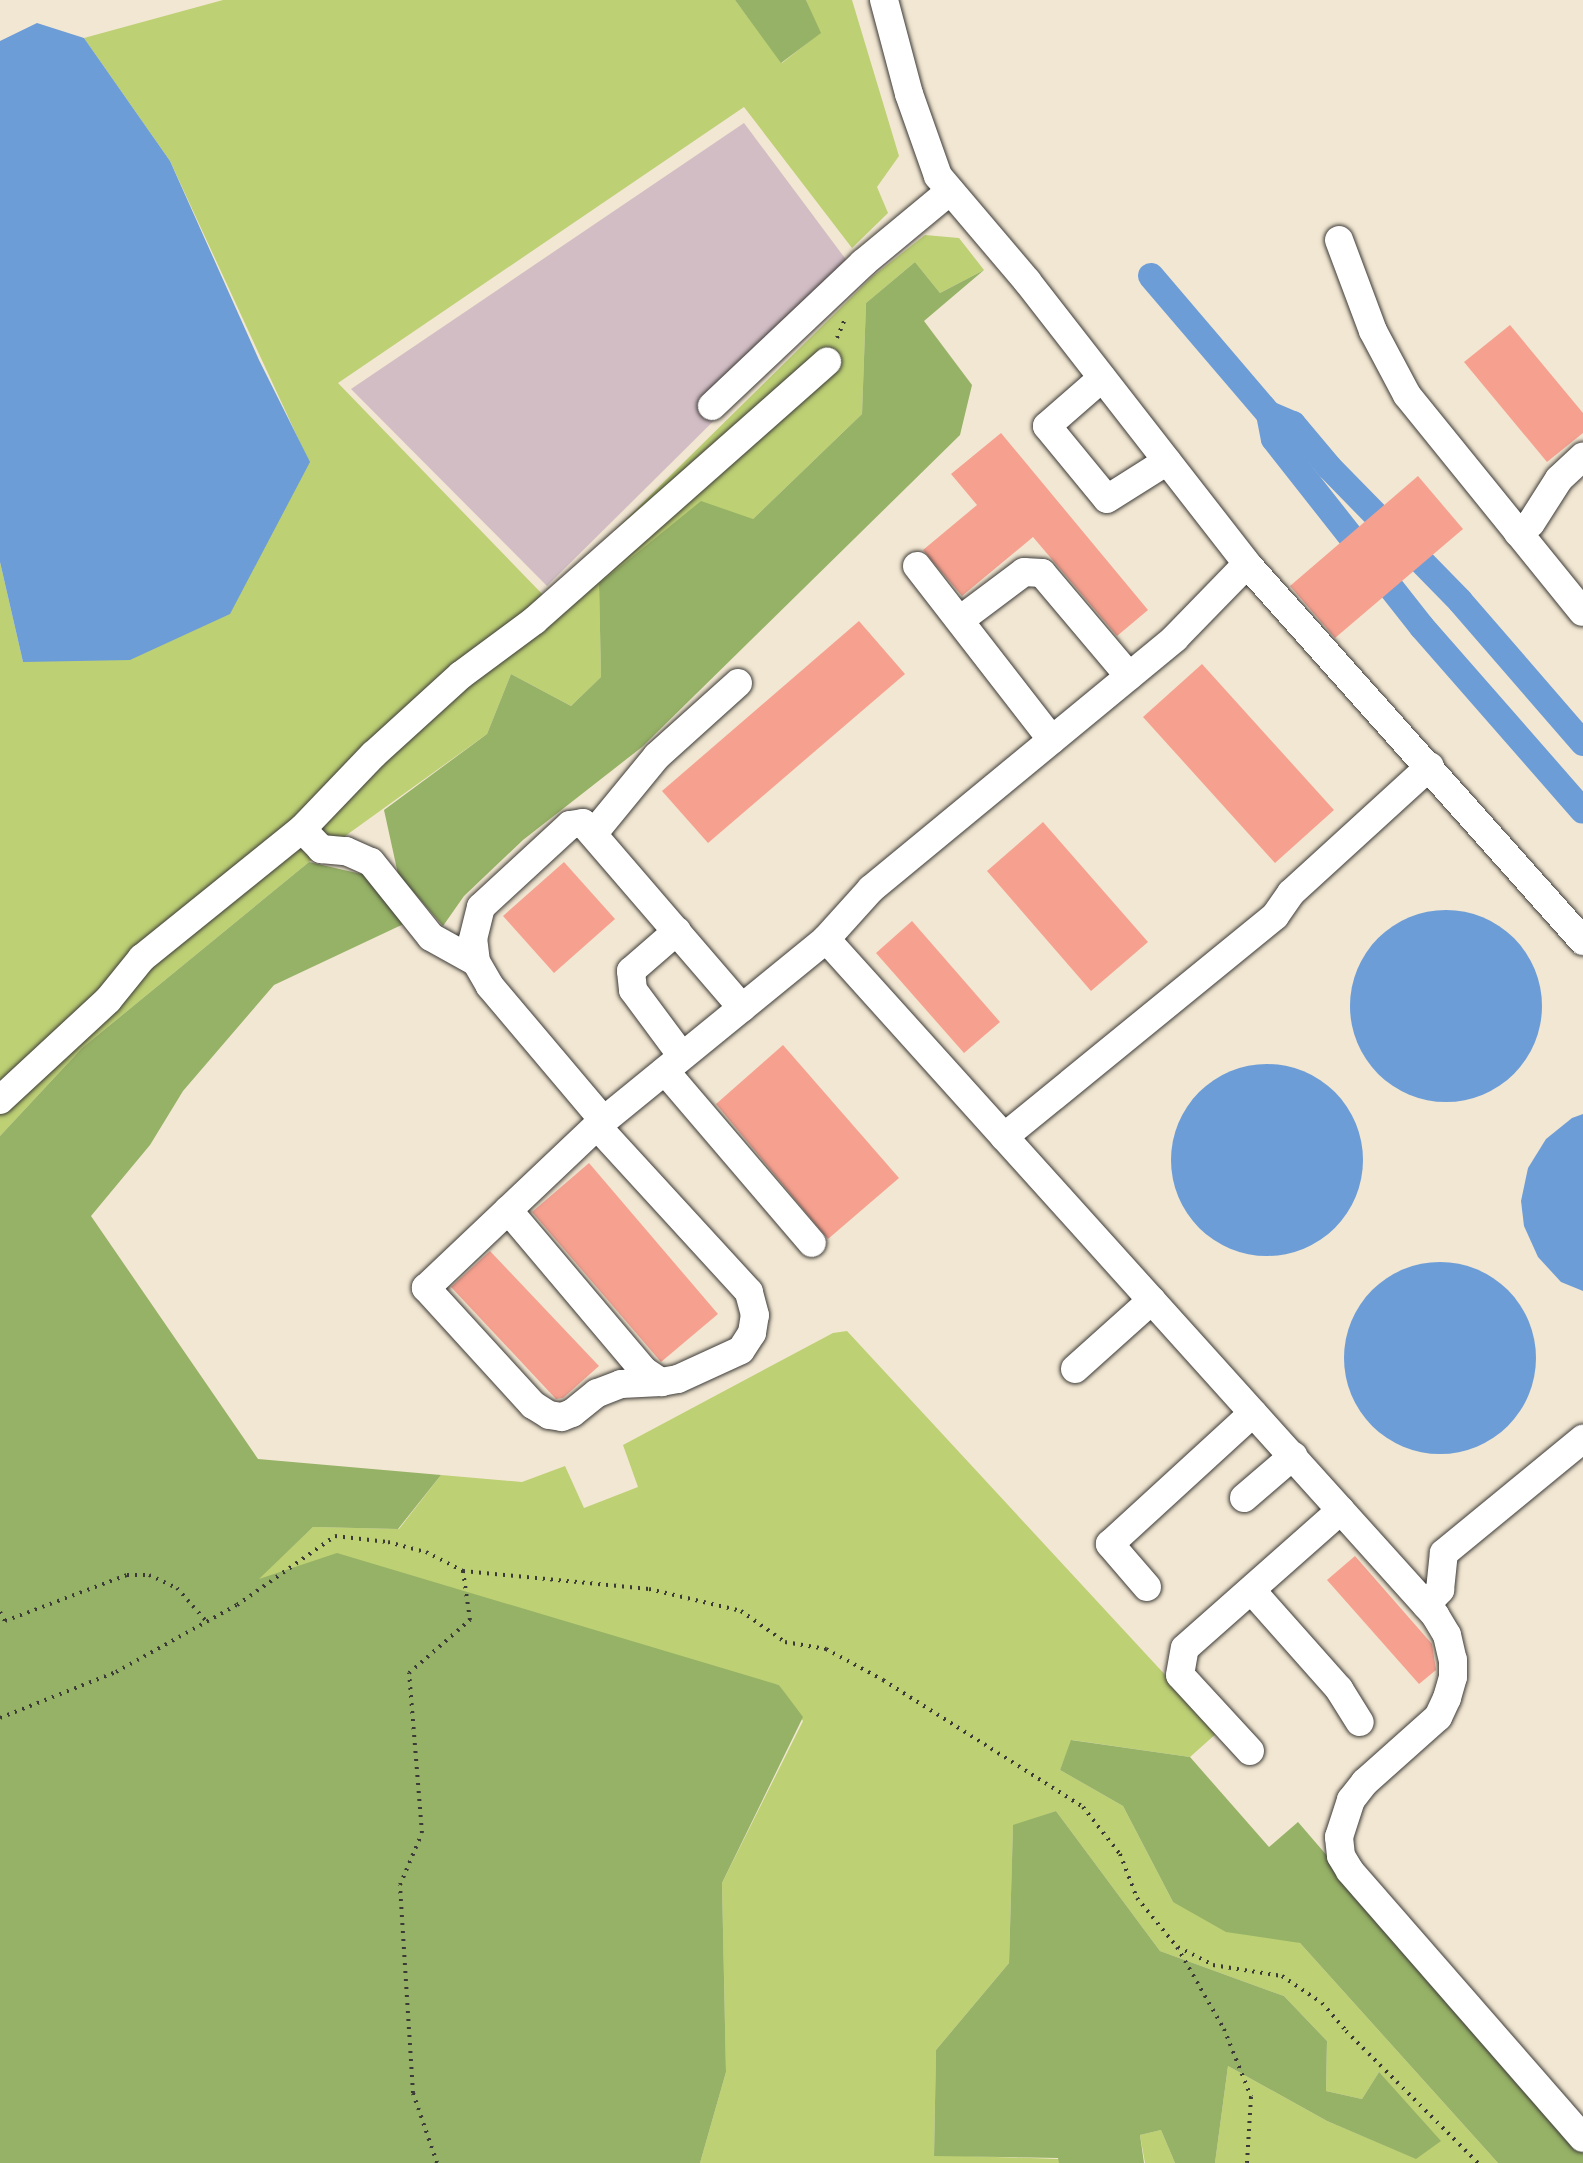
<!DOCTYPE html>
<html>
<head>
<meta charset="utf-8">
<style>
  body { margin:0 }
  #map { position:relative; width:1583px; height:2163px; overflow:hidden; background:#f2e7d2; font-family:"Gentium Book Plus",serif }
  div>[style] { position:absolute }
  .industrial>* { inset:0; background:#d2bdc5 }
  .green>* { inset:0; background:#bdd074 }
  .forest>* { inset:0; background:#96b266 }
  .water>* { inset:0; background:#6d9dd7 }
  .round { border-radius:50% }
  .canal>* { height:26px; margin:-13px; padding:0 13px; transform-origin:13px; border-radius:13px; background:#6d9dd7 }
  .building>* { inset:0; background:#f6a190 }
  .path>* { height:4px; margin-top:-2px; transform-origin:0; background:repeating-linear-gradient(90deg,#3c3a37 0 2px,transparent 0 8px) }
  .roads { filter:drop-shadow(0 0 2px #3c3a37) drop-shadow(0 0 2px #3c3a37) }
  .minor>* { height:28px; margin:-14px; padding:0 14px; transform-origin:14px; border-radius:14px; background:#fff }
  span { translate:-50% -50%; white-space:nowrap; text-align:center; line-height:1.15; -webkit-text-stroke:6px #f6f6f2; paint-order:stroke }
</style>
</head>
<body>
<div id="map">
  <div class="industrial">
    <div style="clip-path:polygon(744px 123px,859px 277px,547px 586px,351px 389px)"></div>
  </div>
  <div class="green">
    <div style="clip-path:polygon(223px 0,735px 0,782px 63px,820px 33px,806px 0,852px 0,899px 156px,877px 187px,888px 213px,852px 248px,744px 107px,338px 383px,546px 598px,873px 276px,925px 235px,959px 238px,984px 270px,940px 293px,915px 262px,866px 303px,862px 414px,753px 519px,599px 584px,601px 677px,571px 706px,511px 674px,487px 734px,309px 862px,82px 1048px,0 1136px,0 562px,23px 662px,309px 462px,170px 161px,84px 38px)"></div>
    <div style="clip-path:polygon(847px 1331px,1218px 1732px,1190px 1757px,1072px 1740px,1060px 1770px,1123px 1806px,1173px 1902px,1300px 1943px,1498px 2163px,1215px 2163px,1228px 2066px,1327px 2121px,1415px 2158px,1379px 2072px,1362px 2099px,1326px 2091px,1327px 2041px,1284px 1996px,1160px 1951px,1056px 1811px,1013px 1826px,1009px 1963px,936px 2050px,934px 2155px,1059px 2159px,1059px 2163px,700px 2163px,726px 2072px,722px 1883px,803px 1721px,779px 1685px,257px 1580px,313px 1527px,399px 1529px,441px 1475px,522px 1482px,565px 1466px,584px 1508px,638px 1487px,623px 1445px,833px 1333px)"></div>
    <div style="clip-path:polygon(1161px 2130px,1175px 2163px,1145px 2163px,1140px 2135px)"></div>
  </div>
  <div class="forest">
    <div style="clip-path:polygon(735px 0,806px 0,821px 33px,781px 63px)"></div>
    <div style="clip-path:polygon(915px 262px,940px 293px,984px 270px,924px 321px,972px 385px,960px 435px,642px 747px,523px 840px,464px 896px,443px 926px,398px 874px,384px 810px,487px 734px,511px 674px,571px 706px,601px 677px,599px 584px,701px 501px,753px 519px,862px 414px,866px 303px)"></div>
    <div style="clip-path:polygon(309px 862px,370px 876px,410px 921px,274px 985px,183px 1091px,150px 1145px,91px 1216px,258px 1459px,441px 1475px,398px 1529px,313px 1527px,259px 1579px,337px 1553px,779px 1685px,803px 1717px,722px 1883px,726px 2072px,700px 2163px,0 2163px,0 1136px,82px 1048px)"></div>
    <div style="clip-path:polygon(1071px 1740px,1190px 1757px,1269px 1847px,1298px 1822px,1583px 2153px,1583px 2163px,1498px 2163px,1300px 1943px,1226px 1932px,1173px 1902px,1123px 1806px,1060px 1770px)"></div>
    <div style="clip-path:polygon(1056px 1811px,1160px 1951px,1284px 1996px,1327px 2041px,1326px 2091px,1362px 2099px,1379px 2072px,1441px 2141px,1416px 2159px,1327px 2121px,1228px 2066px,1215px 2163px,1175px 2163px,1161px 2130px,1140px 2135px,1144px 2163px,1059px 2163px,1058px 2158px,934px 2156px,936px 2050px,1009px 1963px,1013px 1825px)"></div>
  </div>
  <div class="water">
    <div style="clip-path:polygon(37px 23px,84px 38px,170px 161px,259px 360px,310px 462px,230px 614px,130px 660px,23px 662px,0 562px,0 41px)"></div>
    <div class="round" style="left:1350px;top:910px;width:192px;height:192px"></div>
    <div class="round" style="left:1171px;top:1064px;width:192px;height:192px"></div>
    <div style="clip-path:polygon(1583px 1114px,1583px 1291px,1561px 1282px,1538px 1257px,1524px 1226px,1521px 1201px,1528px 1168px,1546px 1139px,1572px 1118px)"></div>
    <div class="round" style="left:1344px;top:1262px;width:192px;height:192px"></div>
  </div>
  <div class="canal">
    <div style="left:1151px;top:276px;width:182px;rotate:49.5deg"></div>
    <div style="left:1269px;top:414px;width:26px;rotate:23deg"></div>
    <div style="left:1293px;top:424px;width:56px;rotate:50.1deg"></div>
    <div style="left:1329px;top:467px;width:187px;rotate:45.6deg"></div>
    <div style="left:1460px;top:601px;width:188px;rotate:49.1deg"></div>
    <div style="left:1269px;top:414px;width:25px;rotate:79deg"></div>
    <div style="left:1274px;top:439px;width:239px;rotate:51.8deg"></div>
    <div style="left:1422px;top:627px;width:244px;rotate:48.8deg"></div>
  </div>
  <div class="building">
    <div style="clip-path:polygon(1510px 325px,1583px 413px,1583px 433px,1547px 462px,1464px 362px)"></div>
    <div style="clip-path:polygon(1001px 433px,1148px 610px,1117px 636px,1033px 537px,962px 596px,923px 550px,977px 505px,951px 474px)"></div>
    <div style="clip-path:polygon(1418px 476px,1463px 529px,1335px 638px,1290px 586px)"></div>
    <div style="clip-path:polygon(859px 621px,905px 674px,708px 843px,662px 791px)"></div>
    <div style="clip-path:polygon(1202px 664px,1334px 810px,1275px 863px,1143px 717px)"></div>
    <div style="clip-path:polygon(1043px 822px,1148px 942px,1091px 991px,987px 871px)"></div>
    <div style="clip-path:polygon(564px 862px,615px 919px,554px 973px,503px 916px)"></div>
    <div style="clip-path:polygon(912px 921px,1000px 1022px,964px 1053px,876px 953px)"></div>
    <div style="clip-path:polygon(783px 1045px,899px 1178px,828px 1239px,716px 1104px)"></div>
    <div style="clip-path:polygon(589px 1163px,718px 1314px,661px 1362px,532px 1212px)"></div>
    <div style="clip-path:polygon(490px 1251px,599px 1366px,563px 1398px,556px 1399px,451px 1287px)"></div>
    <div style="clip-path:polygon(1355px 1556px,1432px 1644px,1436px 1670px,1419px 1684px,1327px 1580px)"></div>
  </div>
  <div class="path">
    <div style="left:837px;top:338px;width:23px;rotate:-67deg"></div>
    <div style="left:0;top:1612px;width:10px;rotate:61deg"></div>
    <div style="left:5px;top:1621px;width:130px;rotate:-20.7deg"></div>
    <div style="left:127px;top:1575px;width:22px"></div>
    <div style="left:149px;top:1575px;width:31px;rotate:25deg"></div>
    <div style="left:177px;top:1588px;width:45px;rotate:48.6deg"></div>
    <div style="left:0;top:1718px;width:125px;rotate:-21.6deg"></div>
    <div style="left:116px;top:1672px;width:138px;rotate:-29deg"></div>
    <div style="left:237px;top:1605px;width:120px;rotate:-35.1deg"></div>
    <div style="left:335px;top:1536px;width:53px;rotate:6.5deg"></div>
    <div style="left:388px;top:1542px;width:39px;rotate:15deg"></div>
    <div style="left:426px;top:1552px;width:42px;rotate:27.2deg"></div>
    <div style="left:463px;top:1571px;width:187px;rotate:5.5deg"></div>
    <div style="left:649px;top:1589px;width:95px;rotate:13.4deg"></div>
    <div style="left:741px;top:1611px;width:54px;rotate:35.2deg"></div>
    <div style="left:785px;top:1642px;width:42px;rotate:9.7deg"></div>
    <div style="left:826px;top:1649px;width:65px;rotate:28.5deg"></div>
    <div style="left:883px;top:1680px;width:237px;rotate:32.4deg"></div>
    <div style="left:1083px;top:1807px;width:60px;rotate:51.8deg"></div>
    <div style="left:1120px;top:1854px;width:47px;rotate:68.9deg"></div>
    <div style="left:1137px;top:1898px;width:63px;rotate:50.8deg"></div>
    <div style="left:1177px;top:1947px;width:95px;rotate:60.2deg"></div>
    <div style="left:1224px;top:2029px;width:73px;rotate:68.3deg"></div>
    <div style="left:1251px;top:2097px;width:66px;rotate:93.5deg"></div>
    <div style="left:1178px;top:1947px;width:39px;rotate:27deg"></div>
    <div style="left:1213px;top:1965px;width:70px;rotate:9.1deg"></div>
    <div style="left:1282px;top:1976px;width:48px;rotate:34deg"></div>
    <div style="left:1322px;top:2003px;width:37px;rotate:49deg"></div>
    <div style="left:1346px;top:2031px;width:187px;rotate:45deg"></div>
    <div style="left:437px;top:2163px;width:74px;rotate:-108.9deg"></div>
    <div style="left:413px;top:2093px;width:208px;rotate:-93.6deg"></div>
    <div style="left:400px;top:1885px;width:56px;rotate:-67.1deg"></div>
    <div style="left:422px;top:1833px;width:161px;rotate:-94.6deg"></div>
    <div style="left:409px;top:1673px;width:81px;rotate:-41deg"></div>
    <div style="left:470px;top:1620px;width:49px;rotate:-98.1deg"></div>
  </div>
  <div class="roads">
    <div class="minor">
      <div style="left:884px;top:0;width:97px;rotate:75.1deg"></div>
      <div style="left:909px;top:94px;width:87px;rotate:70.5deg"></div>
      <div style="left:938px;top:176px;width:138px;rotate:49.7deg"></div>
      <div style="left:1027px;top:281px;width:358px;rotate:52.1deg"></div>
      <div style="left:1247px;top:564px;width:505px;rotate:48.29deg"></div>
      <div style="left:1339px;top:240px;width:97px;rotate:69.5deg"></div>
      <div style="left:1373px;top:331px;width:72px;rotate:62deg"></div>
      <div style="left:1407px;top:395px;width:279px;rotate:51deg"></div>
      <div style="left:1102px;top:378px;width:73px;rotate:138.9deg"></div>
      <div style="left:1047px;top:426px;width:94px;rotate:50.6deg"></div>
      <div style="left:1107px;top:499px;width:71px;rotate:-32.3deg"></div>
      <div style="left:712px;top:406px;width:208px;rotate:-43.4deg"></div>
      <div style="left:863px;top:263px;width:113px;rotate:-39.6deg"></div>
      <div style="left:1518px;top:533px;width:16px;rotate:-38deg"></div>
      <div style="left:1531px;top:523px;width:52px;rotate:-57.5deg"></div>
      <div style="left:1559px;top:479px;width:33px;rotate:-43deg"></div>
      <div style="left:917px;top:566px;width:220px;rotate:52.2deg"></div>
      <div style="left:960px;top:620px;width:80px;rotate:-36.9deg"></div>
      <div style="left:1024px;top:572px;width:18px;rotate:3deg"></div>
      <div style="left:1042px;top:573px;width:135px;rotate:49.8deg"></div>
      <div style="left:302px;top:829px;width:28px;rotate:46deg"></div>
      <div style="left:321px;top:849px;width:25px;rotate:5deg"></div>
      <div style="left:346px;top:851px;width:27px;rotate:24deg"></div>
      <div style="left:371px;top:862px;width:96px;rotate:51.3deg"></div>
      <div style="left:431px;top:937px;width:51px;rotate:29.1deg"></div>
      <div style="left:593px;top:834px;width:101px;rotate:-50.6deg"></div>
      <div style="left:657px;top:756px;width:109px;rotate:-42deg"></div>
      <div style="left:677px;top:931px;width:61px;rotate:139deg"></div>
      <div style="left:631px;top:971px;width:19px;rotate:84deg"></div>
      <div style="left:633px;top:990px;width:82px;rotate:53.4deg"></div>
      <div style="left:826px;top:939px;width:910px;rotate:47.98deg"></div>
      <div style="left:1435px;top:1615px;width:23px;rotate:59deg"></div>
      <div style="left:1447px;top:1635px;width:26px;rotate:77deg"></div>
      <div style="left:1453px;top:1660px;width:17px;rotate:90deg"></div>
      <div style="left:1453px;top:1677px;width:22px;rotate:106deg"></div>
      <div style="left:1447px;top:1698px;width:21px;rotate:115deg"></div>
      <div style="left:1438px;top:1717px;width:98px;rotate:138.3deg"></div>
      <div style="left:1365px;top:1782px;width:23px;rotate:128deg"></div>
      <div style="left:1351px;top:1800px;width:39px;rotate:108deg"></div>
      <div style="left:1339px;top:1837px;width:19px;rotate:84deg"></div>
      <div style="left:1341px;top:1856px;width:17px;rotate:59deg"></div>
      <div style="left:1350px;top:1871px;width:354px;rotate:48.9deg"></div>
      <div style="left:665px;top:1071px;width:226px;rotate:49.5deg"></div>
      <div style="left:0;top:1100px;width:147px;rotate:-42.8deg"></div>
      <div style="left:108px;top:1000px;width:54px;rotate:-51deg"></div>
      <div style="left:142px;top:958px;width:206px;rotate:-38.9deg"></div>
      <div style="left:302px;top:829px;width:103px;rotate:-46.2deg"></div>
      <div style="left:373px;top:755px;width:119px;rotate:-42.3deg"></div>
      <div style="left:461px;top:675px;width:92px;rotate:-36.6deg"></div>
      <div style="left:535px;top:620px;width:390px;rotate:-41.5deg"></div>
      <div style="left:604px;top:1121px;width:177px;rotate:-130.2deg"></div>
      <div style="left:490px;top:986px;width:28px;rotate:-120deg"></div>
      <div style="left:476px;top:962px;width:23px;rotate:-97deg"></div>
      <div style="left:473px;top:939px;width:33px;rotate:-76deg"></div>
      <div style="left:481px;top:907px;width:121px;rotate:-42.7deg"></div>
      <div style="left:570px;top:825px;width:13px;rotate:-9deg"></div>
      <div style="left:583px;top:823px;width:244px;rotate:49.3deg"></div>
      <div style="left:1004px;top:1137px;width:350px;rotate:-39.2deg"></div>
      <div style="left:1275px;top:916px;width:28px;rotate:-55deg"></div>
      <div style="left:1291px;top:893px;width:188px;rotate:-42.4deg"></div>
      <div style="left:508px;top:1210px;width:209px;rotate:49.8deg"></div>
      <div style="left:643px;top:1370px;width:22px;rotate:34deg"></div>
      <div style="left:661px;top:1382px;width:17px;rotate:-10deg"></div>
      <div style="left:678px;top:1379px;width:69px;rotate:-24.7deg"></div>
      <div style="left:741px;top:1350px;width:20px;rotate:-57deg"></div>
      <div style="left:752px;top:1333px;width:18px;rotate:-81deg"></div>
      <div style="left:755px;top:1315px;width:24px;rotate:-105deg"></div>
      <div style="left:749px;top:1292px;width:225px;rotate:-132.5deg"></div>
      <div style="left:1075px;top:1369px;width:103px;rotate:-41.9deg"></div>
      <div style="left:661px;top:1382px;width:40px;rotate:177.1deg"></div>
      <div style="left:621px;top:1384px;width:26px;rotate:159deg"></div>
      <div style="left:597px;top:1393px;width:32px;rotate:141deg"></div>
      <div style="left:572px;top:1413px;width:11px;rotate:158deg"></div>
      <div style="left:562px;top:1417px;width:13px;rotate:-171deg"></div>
      <div style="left:549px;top:1415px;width:19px;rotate:-148deg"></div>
      <div style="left:533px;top:1405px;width:159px;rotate:-132.4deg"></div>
      <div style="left:426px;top:1288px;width:236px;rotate:-43.5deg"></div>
      <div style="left:597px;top:1126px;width:296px;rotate:-39.2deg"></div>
      <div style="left:826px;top:939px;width:67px;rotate:-48deg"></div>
      <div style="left:871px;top:889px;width:394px;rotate:-39.5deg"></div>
      <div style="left:1175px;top:638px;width:103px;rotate:-45.8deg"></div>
      <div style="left:1244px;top:1498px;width:65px;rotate:-40.6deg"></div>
      <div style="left:1147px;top:1587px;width:57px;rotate:-130.7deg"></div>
      <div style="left:1110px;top:1544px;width:194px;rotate:-42.5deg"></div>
      <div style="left:1253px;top:1592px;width:130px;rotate:48.4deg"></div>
      <div style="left:1339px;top:1689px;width:39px;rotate:58deg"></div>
      <div style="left:1426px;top:1605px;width:21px;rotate:-47deg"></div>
      <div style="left:1440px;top:1590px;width:37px;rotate:-84deg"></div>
      <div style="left:1444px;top:1553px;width:180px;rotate:-39.4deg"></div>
      <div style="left:1250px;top:1751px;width:103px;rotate:-132.6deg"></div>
      <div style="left:1180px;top:1675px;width:27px;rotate:-80deg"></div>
      <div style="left:1185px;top:1648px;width:208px;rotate:-41.5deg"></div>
    </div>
  </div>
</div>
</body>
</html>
